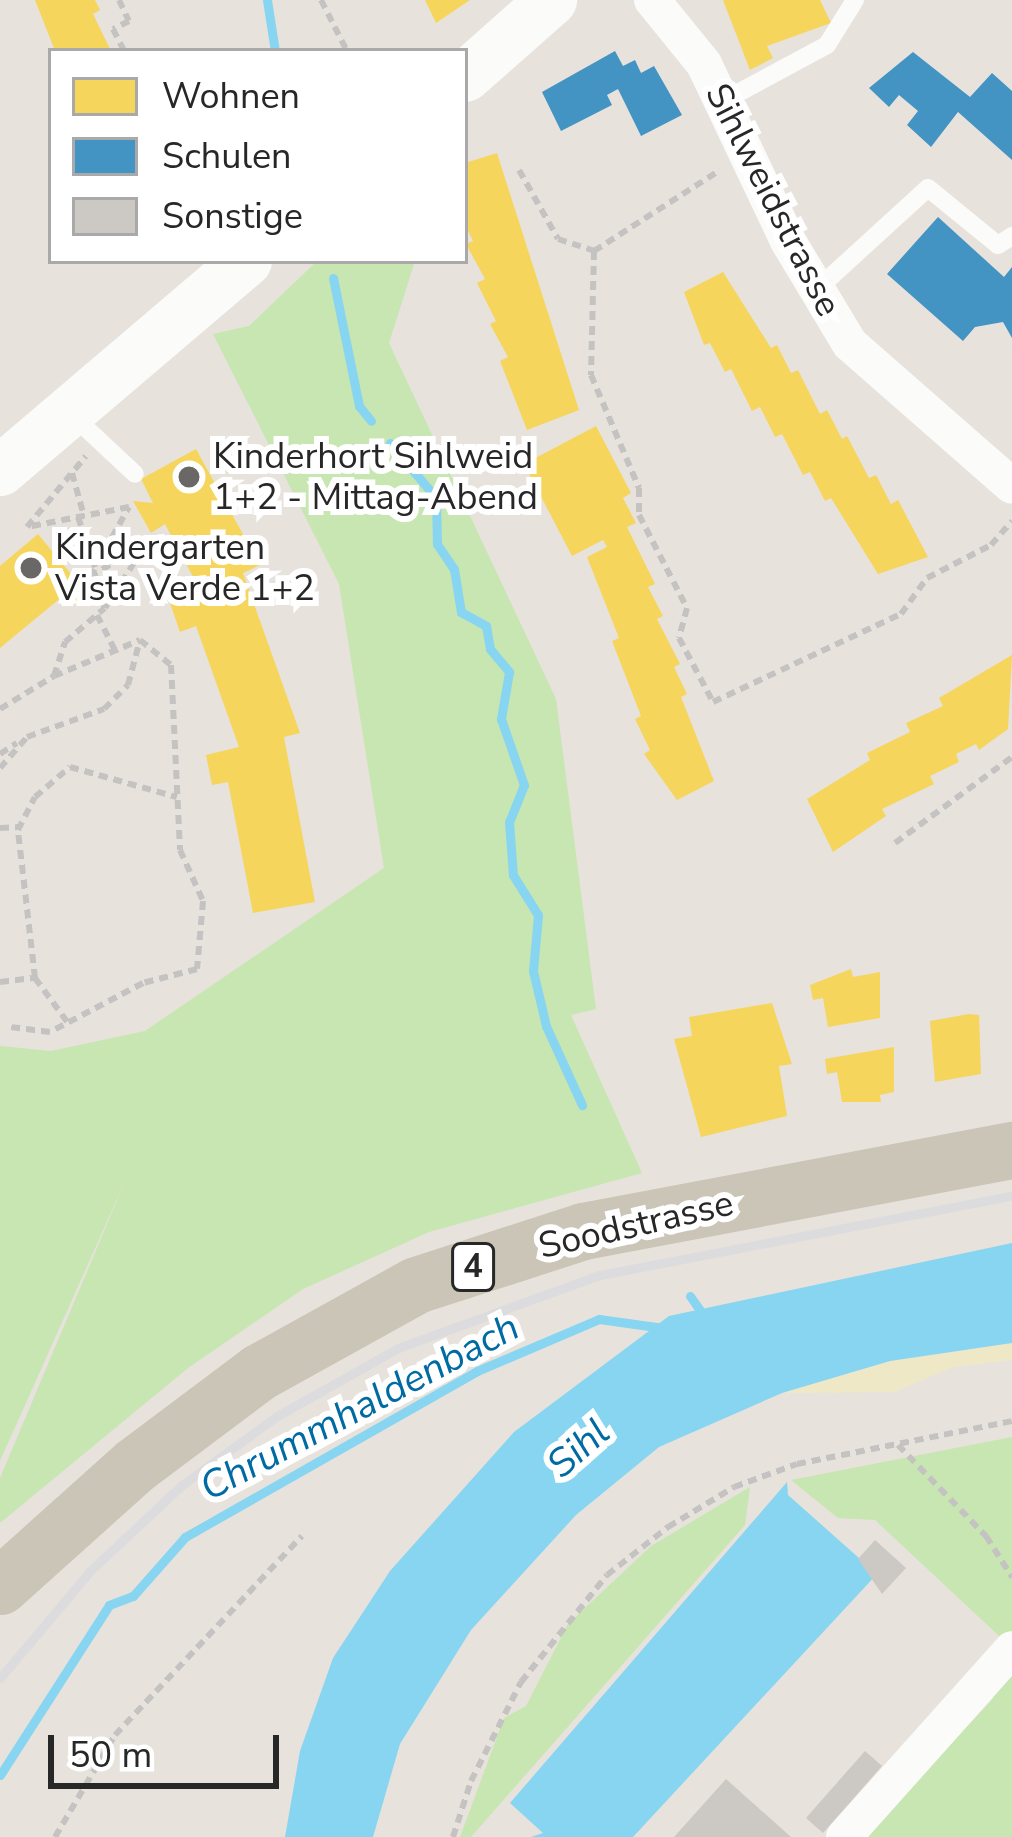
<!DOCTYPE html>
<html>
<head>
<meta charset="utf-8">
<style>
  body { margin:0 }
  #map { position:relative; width:1012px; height:1837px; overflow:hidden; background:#e7e2dc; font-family:"Nunito Sans",sans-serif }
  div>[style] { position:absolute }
  .green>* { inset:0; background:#c7e6b1 }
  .sand>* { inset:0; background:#efe8c7 }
  .water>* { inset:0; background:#87d5f1 }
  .homes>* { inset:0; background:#f6d55c }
  .schools>* { inset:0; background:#4393c3 }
  .stream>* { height:9px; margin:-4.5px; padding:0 4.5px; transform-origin:4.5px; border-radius:4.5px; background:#87d5f1 }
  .building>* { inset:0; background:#ccc8c3 }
  .path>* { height:6px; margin-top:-3px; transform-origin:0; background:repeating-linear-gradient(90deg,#c4c3c2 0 9px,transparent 0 15px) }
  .lane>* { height:18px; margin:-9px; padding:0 9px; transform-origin:9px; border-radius:9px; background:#fbfbfa }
  .street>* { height:36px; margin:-18px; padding:0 18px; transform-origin:18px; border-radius:18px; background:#fbfbfa }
  .secondary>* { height:51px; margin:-25.5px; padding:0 25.5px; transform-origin:25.5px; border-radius:25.5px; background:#fbfbfa }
  .primary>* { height:57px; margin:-28.5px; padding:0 28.5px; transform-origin:28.5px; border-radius:28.5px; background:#cac5b6 }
  .rail>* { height:9px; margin:-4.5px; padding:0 4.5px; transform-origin:4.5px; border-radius:4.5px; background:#dcdcde }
  .dots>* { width:33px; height:33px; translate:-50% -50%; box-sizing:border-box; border:6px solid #fff; border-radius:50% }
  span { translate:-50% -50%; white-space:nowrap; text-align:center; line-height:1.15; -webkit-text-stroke:12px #fff; paint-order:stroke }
  .shield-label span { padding:3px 9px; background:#fff; border:3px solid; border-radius:9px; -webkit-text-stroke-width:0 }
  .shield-label { font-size:33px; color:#272727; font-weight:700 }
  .street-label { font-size:36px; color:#272727 }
  .poi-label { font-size:36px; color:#272727 }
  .left { translate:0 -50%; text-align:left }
  .water-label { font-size:39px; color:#006aa3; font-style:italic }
  .legend { position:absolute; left:48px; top:48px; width:420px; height:216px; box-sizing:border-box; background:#fff; border:3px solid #a9a9a9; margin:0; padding:15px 21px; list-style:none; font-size:36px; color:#272727 }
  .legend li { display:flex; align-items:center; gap:24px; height:60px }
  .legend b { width:60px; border:3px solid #a9a9a9 }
  .scale { position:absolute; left:48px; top:1735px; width:231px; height:54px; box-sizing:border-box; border:6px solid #272727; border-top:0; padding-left:15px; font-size:36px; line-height:42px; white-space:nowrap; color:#272727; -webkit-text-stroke:9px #fff; paint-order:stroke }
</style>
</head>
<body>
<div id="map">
  <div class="green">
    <div style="clip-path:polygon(317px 261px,415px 261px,389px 343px,556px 699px,596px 1009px,571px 1015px,642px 1173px,429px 1232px,303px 1289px,188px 1368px,0 1523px,0 1478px,126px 1179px,0 1461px,0 1046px,51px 1051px,145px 1031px,384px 868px,339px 584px,213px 334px,249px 326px)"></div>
    <div style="clip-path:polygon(1012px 1437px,1012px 1648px,875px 1520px,838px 1518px,791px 1480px)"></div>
    <div style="clip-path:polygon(750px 1487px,745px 1525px,471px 1837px,460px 1837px,504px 1718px,526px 1706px,568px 1624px,651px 1546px)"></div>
    <div style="clip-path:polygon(1012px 1671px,1012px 1837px,863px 1837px,990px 1702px)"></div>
  </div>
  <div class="sand">
    <div style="clip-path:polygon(1012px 1343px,1012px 1360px,953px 1367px,894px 1392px,782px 1393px,890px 1361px)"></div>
  </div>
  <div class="water">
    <div style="clip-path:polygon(1012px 1243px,1012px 1343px,890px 1361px,782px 1393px,659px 1447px,576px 1515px,471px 1630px,400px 1744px,373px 1837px,285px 1837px,300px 1751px,333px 1658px,390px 1571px,514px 1432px,669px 1316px)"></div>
    <div style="clip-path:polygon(787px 1482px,788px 1495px,877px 1574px,633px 1837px,531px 1837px,543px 1833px,510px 1803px)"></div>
  </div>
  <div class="homes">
    <div style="clip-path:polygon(35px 0,95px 0,100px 10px,93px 14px,111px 51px,55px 51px)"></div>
    <div style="clip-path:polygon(425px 0,470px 0,436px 23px)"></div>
    <div style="clip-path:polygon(723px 0,820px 0,831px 23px,767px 46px,773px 58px,750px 70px)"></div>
    <div style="clip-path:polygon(497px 153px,579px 410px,527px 430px,500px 361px,508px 357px,490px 324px,496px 321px,477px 283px,485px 279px,466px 244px,473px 241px,465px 225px,465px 163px)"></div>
    <div style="clip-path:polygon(723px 272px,771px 348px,777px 345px,791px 373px,798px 370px,820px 414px,827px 410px,842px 439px,847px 436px,869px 478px,876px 475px,891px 504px,898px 500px,928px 557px,878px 574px,831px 498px,825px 501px,810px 472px,803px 475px,782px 434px,775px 437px,760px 407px,752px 411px,731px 369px,725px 372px,710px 343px,704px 345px,684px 292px)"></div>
    <div style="clip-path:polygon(596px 426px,631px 493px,623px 498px,636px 523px,627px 527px,655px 584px,648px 587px,663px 616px,657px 619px,680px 664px,674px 667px,687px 694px,681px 697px,714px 781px,677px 800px,644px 754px,650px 750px,635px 719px,641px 716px,612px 641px,619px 638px,587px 557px,607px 547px,603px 540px,572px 556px,524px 464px)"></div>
    <div style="clip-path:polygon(196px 449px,260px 565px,243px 573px,300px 733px,284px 737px,315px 902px,253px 913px,228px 782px,212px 785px,206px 755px,239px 747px,196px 626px,180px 632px,170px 603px,200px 590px,165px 524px,151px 533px,133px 501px,153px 503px,141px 479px)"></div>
    <div style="clip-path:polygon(38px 534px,86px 592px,71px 605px,63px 596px,0 648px,0 566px)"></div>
    <div style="clip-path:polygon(1012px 655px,1008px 729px,979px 750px,976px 744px,956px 754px,959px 762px,930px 776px,934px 784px,882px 809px,886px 816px,833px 852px,807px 799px,870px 760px,867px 753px,910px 732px,906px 723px,943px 706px,939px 698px)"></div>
    <div style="clip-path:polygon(851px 969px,853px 977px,880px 972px,880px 1018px,828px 1027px,823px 998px,813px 1000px,810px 985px)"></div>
    <div style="clip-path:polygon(772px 1003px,792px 1064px,779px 1066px,787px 1116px,701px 1137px,674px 1039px,692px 1036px,689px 1017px)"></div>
    <div style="clip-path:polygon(969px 1014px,979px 1015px,981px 1074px,935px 1082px,930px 1021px)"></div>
    <div style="clip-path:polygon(894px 1047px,894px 1092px,880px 1095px,881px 1102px,842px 1102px,837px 1072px,827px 1074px,825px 1059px)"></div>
  </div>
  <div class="schools">
    <div style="clip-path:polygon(615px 51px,623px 66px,635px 60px,641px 73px,654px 66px,682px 115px,641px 136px,618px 89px,607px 95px,612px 105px,561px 131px,542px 92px)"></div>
    <div style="clip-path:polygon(913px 52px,970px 97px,992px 73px,1012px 91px,1012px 160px,958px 112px,931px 147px,907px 125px,918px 111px,899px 95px,889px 107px,869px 88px)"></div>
    <div style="clip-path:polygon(938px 217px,1004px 277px,1012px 267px,1012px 338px,1003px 322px,975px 327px,963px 341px,887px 274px)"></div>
  </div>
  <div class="stream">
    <div style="left:267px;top:0;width:52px;rotate:81.1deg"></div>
    <div style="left:333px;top:278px;width:131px;rotate:78.5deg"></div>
    <div style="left:359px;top:406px;width:19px;rotate:51deg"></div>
    <div style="left:390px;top:443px;width:72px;rotate:50.1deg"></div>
    <div style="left:436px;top:498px;width:46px;rotate:88.8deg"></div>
    <div style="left:437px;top:544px;width:30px;rotate:56deg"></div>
    <div style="left:454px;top:569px;width:44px;rotate:80.8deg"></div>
    <div style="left:461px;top:612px;width:29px;rotate:29deg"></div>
    <div style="left:486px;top:626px;width:23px;rotate:80deg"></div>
    <div style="left:490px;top:649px;width:30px;rotate:50deg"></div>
    <div style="left:509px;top:672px;width:48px;rotate:99.7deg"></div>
    <div style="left:501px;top:719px;width:70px;rotate:70.8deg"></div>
    <div style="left:524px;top:785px;width:40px;rotate:112deg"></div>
    <div style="left:509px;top:822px;width:53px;rotate:85.7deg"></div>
    <div style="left:513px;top:875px;width:47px;rotate:58deg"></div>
    <div style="left:538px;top:915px;width:56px;rotate:95.1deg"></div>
    <div style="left:533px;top:971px;width:57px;rotate:76.7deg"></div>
    <div style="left:546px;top:1026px;width:87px;rotate:65.5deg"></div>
    <div style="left:690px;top:1296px;width:24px;rotate:55deg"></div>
    <div style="left:0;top:1775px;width:202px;rotate:-57.3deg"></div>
    <div style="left:109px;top:1605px;width:26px;rotate:-21deg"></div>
    <div style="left:133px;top:1596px;width:79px;rotate:-48.6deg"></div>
    <div style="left:185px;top:1537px;width:336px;rotate:-29.6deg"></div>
    <div style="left:477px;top:1371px;width:133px;rotate:-23.1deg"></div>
    <div style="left:599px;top:1319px;width:65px;rotate:8deg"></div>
  </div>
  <div class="building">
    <div style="clip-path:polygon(875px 1540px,906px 1568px,882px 1594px,858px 1559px)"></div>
    <div style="clip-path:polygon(865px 1751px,882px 1766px,823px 1833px,806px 1818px)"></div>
    <div style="clip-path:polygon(726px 1779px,791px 1837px,674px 1837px)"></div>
  </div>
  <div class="path">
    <div style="left:119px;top:0;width:23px;rotate:65deg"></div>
    <div style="left:129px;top:21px;width:18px;rotate:153deg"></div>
    <div style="left:113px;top:29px;width:25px;rotate:63deg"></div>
    <div style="left:321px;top:0;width:57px;rotate:63deg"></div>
    <div style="left:519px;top:170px;width:79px;rotate:60.5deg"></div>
    <div style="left:558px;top:239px;width:38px;rotate:18deg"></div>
    <div style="left:594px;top:251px;width:150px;rotate:-32.7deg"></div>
    <div style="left:594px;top:251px;width:124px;rotate:91.4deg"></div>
    <div style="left:591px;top:375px;width:123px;rotate:67deg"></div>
    <div style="left:639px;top:488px;width:27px;rotate:90deg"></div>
    <div style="left:639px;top:515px;width:105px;rotate:62.7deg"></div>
    <div style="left:687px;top:608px;width:31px;rotate:105deg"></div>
    <div style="left:679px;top:638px;width:72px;rotate:62deg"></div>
    <div style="left:713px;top:702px;width:208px;rotate:-25.1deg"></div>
    <div style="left:901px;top:614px;width:44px;rotate:-54.2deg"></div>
    <div style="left:927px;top:578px;width:72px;rotate:-27.3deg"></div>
    <div style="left:991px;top:545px;width:32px;rotate:-49deg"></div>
    <div style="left:72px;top:473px;width:45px;rotate:74.4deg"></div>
    <div style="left:78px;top:517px;width:53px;rotate:71.2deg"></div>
    <div style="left:90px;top:577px;width:34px;rotate:64deg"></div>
    <div style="left:97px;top:615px;width:38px;rotate:63deg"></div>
    <div style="left:54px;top:676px;width:36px;rotate:-72deg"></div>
    <div style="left:65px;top:642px;width:52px;rotate:-40.4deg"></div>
    <div style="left:105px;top:608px;width:80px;rotate:-57.3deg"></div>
    <div style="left:148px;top:541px;width:68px;rotate:148.2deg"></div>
    <div style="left:90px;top:577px;width:80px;rotate:-60.9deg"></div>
    <div style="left:129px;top:507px;width:104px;rotate:168.9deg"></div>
    <div style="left:27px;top:527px;width:92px;rotate:-50.3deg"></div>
    <div style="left:0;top:709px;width:63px;rotate:-31.4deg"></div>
    <div style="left:54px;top:676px;width:93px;rotate:-22.7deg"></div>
    <div style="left:140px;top:640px;width:40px;rotate:39deg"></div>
    <div style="left:171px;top:665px;width:185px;rotate:87.2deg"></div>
    <div style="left:180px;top:850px;width:56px;rotate:65.7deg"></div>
    <div style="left:203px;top:901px;width:68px;rotate:95deg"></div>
    <div style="left:197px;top:969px;width:56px;rotate:165.5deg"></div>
    <div style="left:143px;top:983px;width:105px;rotate:152.2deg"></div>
    <div style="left:50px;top:1032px;width:40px;rotate:-172.9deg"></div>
    <div style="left:0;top:754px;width:20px;rotate:-33deg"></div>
    <div style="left:0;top:768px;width:41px;rotate:-48.9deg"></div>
    <div style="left:27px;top:737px;width:82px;rotate:-20deg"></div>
    <div style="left:104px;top:709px;width:34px;rotate:-45deg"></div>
    <div style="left:128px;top:685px;width:47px;rotate:-75.1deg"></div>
    <div style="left:0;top:828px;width:19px;rotate:-3deg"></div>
    <div style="left:895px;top:843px;width:145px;rotate:-36.3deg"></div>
    <div style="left:35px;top:978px;width:56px;rotate:53.7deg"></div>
    <div style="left:0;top:982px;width:35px;rotate:-7deg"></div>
    <div style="left:35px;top:978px;width:149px;rotate:-96.6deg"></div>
    <div style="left:18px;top:830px;width:37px;rotate:-63deg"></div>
    <div style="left:35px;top:797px;width:46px;rotate:-40.6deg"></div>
    <div style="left:70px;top:767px;width:111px;rotate:15.7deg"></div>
    <div style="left:898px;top:1445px;width:127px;rotate:46deg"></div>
    <div style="left:986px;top:1536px;width:49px;rotate:57.6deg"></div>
    <div style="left:55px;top:1837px;width:118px;rotate:-59.5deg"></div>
    <div style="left:115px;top:1735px;width:273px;rotate:-46.8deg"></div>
    <div style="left:453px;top:1837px;width:59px;rotate:-72.2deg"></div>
    <div style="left:471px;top:1781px;width:111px;rotate:-63.2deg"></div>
    <div style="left:521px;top:1682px;width:137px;rotate:-51.2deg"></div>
    <div style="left:607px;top:1575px;width:78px;rotate:-38.2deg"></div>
    <div style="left:668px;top:1527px;width:77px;rotate:-31.2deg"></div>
    <div style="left:734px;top:1487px;width:67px;rotate:-20.1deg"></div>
    <div style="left:797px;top:1464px;width:219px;rotate:-11.3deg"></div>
  </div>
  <div class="lane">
    <div style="left:723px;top:101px;width:118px;rotate:-28.3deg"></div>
    <div style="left:827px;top:45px;width:53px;rotate:-58.1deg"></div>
    <div style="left:814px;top:292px;width:154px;rotate:-42.4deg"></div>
    <div style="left:928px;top:188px;width:90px;rotate:39.2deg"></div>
    <div style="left:998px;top:245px;width:17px;rotate:-33deg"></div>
    <div style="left:72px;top:415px;width:86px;rotate:43.1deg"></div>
  </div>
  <div class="street">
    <div style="left:652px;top:0;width:82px;rotate:50.9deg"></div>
    <div style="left:704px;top:64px;width:196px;rotate:64.6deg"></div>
    <div style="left:788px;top:241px;width:120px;rotate:59deg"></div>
    <div style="left:850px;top:344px;width:215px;rotate:41.2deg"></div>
    <div style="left:844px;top:1837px;width:252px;rotate:-48.2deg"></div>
  </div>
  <div class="secondary">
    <div style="left:465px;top:76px;width:115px;rotate:-41.5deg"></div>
    <div style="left:0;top:470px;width:323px;rotate:-40.4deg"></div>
  </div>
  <div class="primary">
    <div style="left:0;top:1586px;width:181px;rotate:-41.9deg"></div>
    <div style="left:135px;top:1465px;width:155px;rotate:-36.9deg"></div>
    <div style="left:259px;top:1372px;width:179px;rotate:-29deg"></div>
    <div style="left:416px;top:1285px;width:176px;rotate:-17.9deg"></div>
    <div style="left:583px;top:1231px;width:437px;rotate:-10.7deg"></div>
  </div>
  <div class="rail">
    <div style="left:0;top:1678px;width:140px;rotate:-49.9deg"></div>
    <div style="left:90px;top:1571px;width:126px;rotate:-43.1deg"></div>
    <div style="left:182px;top:1485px;width:117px;rotate:-36deg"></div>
    <div style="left:277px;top:1416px;width:139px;rotate:-29.3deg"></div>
    <div style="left:398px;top:1348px;width:215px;rotate:-19.9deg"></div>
    <div style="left:600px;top:1275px;width:420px;rotate:-10.9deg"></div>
  </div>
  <div class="dots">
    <div style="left:189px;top:477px;background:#6a6866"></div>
    <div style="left:31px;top:568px;background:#6a6866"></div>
  </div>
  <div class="shield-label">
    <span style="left:473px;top:1267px">4</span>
  </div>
  <div class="street-label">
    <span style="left:773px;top:200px;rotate:63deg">Sihlweidstrasse</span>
    <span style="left:636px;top:1225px;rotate:-13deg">Soodstrasse</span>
  </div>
  <div class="poi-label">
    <span class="left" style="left:213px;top:477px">Kinderhort Sihlweid<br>1+2 - Mittag-Abend</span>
    <span class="left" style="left:55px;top:568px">Kindergarten<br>Vista Verde 1+2</span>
  </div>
  <div class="water-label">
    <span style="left:360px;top:1408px;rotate:-28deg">Chrummhaldenbach</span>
    <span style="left:579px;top:1449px;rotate:-41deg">Sihl</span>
  </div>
  <ul class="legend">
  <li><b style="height:33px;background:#f6d55c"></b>Wohnen</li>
  <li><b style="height:33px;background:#4393c3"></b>Schulen</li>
  <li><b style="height:33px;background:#ccc8c3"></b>Sonstige</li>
  </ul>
  <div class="scale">50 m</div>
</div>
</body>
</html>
